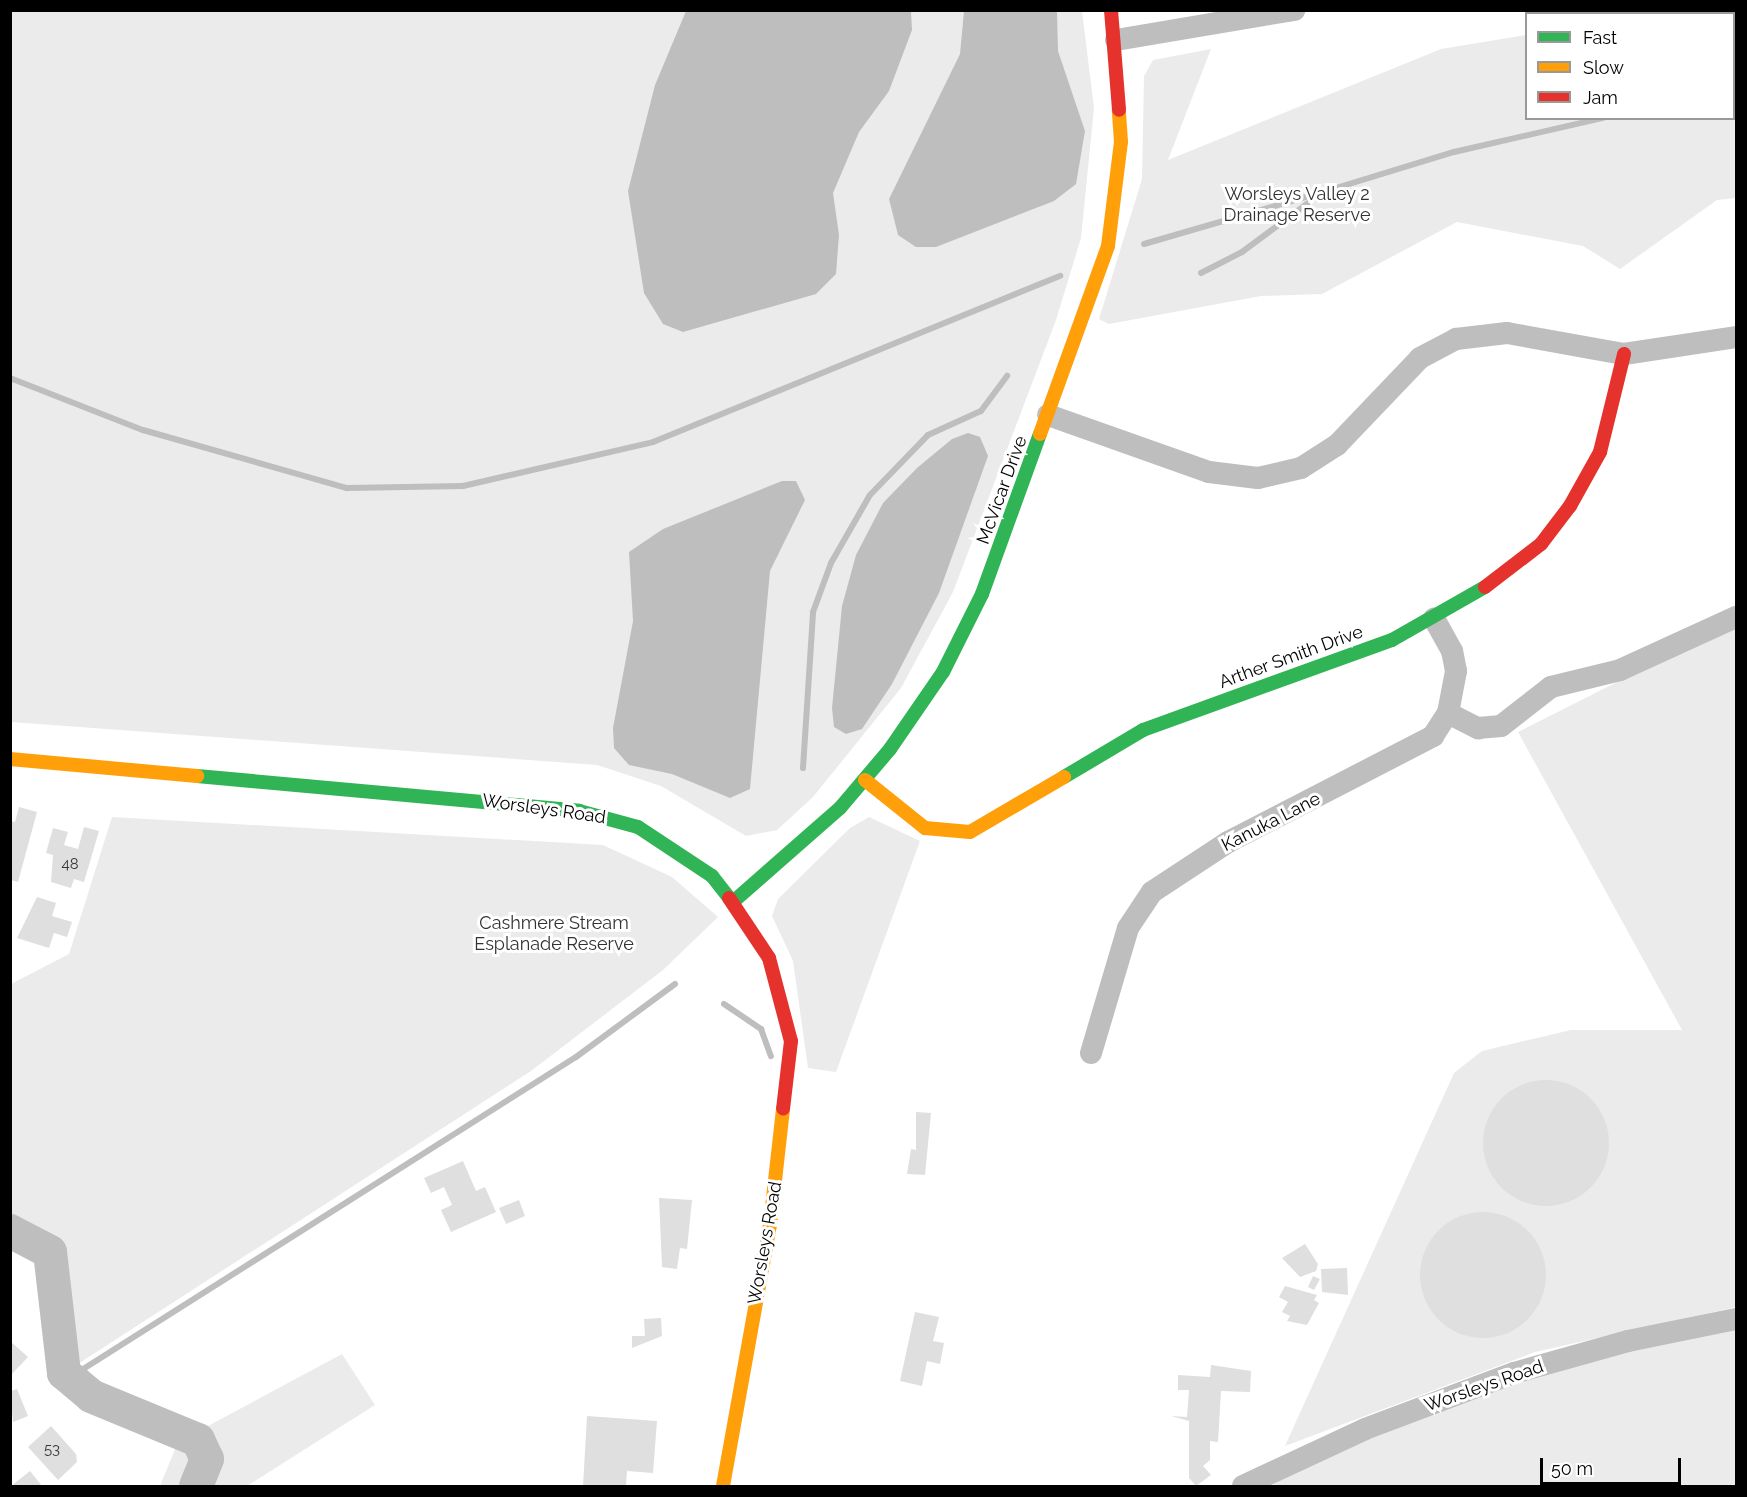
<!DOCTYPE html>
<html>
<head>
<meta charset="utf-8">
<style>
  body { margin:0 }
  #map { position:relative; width:1747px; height:1497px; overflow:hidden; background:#fff; font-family:Raleway,sans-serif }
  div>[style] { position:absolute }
  .green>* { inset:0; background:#ebebeb }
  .water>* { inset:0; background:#bebebe }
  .stream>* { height:6px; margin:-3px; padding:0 3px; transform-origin:3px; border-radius:3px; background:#bebebe }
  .river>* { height:34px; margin:-17px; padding:0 17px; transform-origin:17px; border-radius:17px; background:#bebebe }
  .building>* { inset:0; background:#dfdfdf }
  .round { border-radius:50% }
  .street>* { height:22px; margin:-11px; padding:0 11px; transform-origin:11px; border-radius:11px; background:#bebebe }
  .fast>* { height:14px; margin:-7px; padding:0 7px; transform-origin:7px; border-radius:7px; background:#30b455 }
  .slow>* { height:14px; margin:-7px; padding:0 7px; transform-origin:7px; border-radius:7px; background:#ff9f0a }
  .jam>* { height:14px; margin:-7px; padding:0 7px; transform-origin:7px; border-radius:7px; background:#e5322d }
  span { translate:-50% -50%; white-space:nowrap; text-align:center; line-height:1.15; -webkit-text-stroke:6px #fff; paint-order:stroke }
  .number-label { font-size:15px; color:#383838 }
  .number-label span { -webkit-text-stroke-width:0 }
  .park-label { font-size:18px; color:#323232 }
  .street-label { font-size:18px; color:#000 }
  .frame { position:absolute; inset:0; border:12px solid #000; pointer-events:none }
  .legend { position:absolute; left:1525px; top:12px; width:210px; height:108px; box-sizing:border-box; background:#fff; border:2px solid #999; margin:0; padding:8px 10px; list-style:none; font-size:18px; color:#000 }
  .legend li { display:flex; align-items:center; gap:12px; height:30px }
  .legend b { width:30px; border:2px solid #999 }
  .scale { position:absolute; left:1540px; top:1458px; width:141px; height:27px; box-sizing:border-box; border:3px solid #000; border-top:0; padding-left:8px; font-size:18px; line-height:21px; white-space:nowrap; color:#000; -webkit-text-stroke:4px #fff; paint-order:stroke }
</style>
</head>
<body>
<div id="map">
  <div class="green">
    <div style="clip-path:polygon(1612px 10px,1736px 11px,1736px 198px,1717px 200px,1620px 269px,1583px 246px,1457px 222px,1322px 294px,1261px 296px,1109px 324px,1099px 319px,1142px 179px,1144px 76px,1153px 60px,1211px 49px,1168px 160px,1441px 49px,1526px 35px,1526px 118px,1734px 118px,1734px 14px,1604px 13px)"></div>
    <div style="clip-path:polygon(10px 11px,1082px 11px,1094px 108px,1081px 238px,1056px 320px,953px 592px,901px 688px,813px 797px,777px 830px,746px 836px,661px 786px,597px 765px,11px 722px)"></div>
    <div style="clip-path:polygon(1736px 622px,1736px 1307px,1535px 1352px,1285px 1446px,1454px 1073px,1482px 1051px,1571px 1030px,1682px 1030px,1518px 732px)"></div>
    <div style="clip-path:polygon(112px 817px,603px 845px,672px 877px,718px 917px,663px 970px,531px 1071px,64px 1373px,50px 1252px,11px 1231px,11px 984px,69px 954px)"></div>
    <div style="clip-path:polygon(869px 817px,920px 841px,836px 1072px,808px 1068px,793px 961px,772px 916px,778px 899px,850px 828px)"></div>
    <div style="clip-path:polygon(1736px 1319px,1736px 1486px,1271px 1486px,1365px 1429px,1514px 1373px)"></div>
    <div style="clip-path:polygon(342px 1354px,375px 1405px,247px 1486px,160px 1486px,178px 1442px)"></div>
  </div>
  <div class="water">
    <div style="clip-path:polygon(686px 11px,911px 11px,912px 30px,889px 91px,859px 132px,833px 193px,839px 235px,836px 274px,816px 294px,683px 332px,663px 324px,644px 293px,628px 191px,655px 85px)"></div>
    <div style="clip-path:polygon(964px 11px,1057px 11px,1058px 51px,1085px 131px,1076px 184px,1054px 201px,936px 247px,916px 247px,898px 235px,889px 199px,960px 54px)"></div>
    <div style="clip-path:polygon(968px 433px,980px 437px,988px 456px,939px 593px,892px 684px,862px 729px,846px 734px,834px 727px,832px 708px,842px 606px,856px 555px,883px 503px,917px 468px,952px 439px)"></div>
    <div style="clip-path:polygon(782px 481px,796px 481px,805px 500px,770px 571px,750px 789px,730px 798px,672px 774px,629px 765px,614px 748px,613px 728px,633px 621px,629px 552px,663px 529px)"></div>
  </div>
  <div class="stream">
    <div style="left:1734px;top:89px;width:2px;rotate:-27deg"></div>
    <div style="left:1144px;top:244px;width:183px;rotate:-16.2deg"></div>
    <div style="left:1201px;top:273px;width:46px;rotate:-27.1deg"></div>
    <div style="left:1242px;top:252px;width:101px;rotate:-36.5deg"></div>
    <div style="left:1323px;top:192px;width:137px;rotate:-17deg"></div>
    <div style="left:1454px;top:152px;width:153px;rotate:-12.9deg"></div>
    <div style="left:10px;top:378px;width:143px;rotate:21.4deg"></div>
    <div style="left:143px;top:430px;width:212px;rotate:15.9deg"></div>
    <div style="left:347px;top:488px;width:116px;rotate:-1deg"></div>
    <div style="left:463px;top:486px;width:195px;rotate:-13deg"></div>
    <div style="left:653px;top:442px;width:440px;rotate:-22.2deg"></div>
    <div style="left:803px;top:768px;width:156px;rotate:-86.3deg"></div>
    <div style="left:813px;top:612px;width:52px;rotate:-69.8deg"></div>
    <div style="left:831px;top:563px;width:78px;rotate:-60.2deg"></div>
    <div style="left:870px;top:495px;width:83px;rotate:-46deg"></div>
    <div style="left:928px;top:435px;width:58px;rotate:-24.4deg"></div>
    <div style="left:981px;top:411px;width:44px;rotate:-53.4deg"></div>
    <div style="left:724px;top:1004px;width:45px;rotate:34deg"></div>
    <div style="left:761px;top:1029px;width:29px;rotate:70deg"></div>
    <div style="left:69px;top:1378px;width:600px;rotate:-32.34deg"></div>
    <div style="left:576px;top:1057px;width:123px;rotate:-36.4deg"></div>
  </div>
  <div class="river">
    <div style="left:10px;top:1231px;width:45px;rotate:27.7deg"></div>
    <div style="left:50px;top:1252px;width:122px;rotate:83.4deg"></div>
    <div style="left:64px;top:1373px;width:35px;rotate:40deg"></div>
    <div style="left:91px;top:1396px;width:116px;rotate:22.4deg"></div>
    <div style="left:198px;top:1440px;width:21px;rotate:65deg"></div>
    <div style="left:207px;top:1459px;width:29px;rotate:112deg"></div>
  </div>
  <div class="building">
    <div style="clip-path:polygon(19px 807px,37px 812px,18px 882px,10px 880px,10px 821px,15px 822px)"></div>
    <div style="clip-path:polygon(84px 827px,99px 831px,84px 882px,74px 879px,71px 888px,51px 882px,53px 855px,46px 853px,53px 828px,68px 832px,64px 845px,78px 849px)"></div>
    <div style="clip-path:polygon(37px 897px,56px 903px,52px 916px,72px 922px,67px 937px,54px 933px,49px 948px,17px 938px)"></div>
    <div class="round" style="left:1483px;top:1080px;width:126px;height:126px"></div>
    <div style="clip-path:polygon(916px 1112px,931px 1113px,925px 1175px,907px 1174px,911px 1149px,916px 1150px)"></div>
    <div style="clip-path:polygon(463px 1161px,476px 1191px,485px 1187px,496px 1212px,451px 1232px,441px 1210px,452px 1205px,444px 1187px,431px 1193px,424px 1178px)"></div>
    <div style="clip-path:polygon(659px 1198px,692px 1200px,687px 1249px,680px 1248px,677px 1269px,662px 1267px)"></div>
    <div style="clip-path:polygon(519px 1200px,525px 1216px,506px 1224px,499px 1208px)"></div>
    <div class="round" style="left:1420px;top:1212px;width:126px;height:126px"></div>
    <div style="clip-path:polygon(1305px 1244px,1318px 1264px,1316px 1271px,1300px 1277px,1282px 1258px)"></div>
    <div style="clip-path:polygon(1347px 1268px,1348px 1295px,1322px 1292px,1321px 1269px)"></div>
    <div style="clip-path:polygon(1313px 1276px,1320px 1279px,1314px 1290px,1308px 1287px)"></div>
    <div style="clip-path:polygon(1285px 1286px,1317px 1295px,1314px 1300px,1319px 1303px,1307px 1325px,1287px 1321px,1290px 1316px,1282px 1312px,1288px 1302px,1279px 1297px)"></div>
    <div style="clip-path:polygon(915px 1312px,939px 1317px,933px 1341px,944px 1343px,940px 1364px,927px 1361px,922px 1386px,900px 1381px)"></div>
    <div style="clip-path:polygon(661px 1318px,662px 1336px,632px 1348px,632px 1336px,645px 1336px,644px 1319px)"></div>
    <div style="clip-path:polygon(10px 1341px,28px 1357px,10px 1376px)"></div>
    <div style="clip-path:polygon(1211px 1365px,1251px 1371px,1250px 1392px,1221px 1391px,1218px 1442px,1210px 1441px,1210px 1460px,1203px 1466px,1211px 1475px,1196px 1486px,1189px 1478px,1189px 1421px,1171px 1416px,1187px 1417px,1189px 1390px,1178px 1390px,1178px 1375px,1210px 1377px)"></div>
    <div style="clip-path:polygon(17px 1389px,28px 1416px,13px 1422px,10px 1391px)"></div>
    <div style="clip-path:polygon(587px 1416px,657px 1421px,653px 1473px,627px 1471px,626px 1486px,583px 1486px)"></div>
    <div style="clip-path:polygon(51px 1426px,76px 1454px,77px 1462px,58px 1480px,28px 1447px)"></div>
    <div style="clip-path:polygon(30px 1471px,42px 1486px,11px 1486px)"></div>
  </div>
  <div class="street">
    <div style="left:1116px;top:40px;width:181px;rotate:-9.6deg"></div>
    <div style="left:1048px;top:415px;width:171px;rotate:19.5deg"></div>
    <div style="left:1209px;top:472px;width:49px;rotate:7deg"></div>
    <div style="left:1258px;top:478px;width:44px;rotate:-13.1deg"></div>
    <div style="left:1301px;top:468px;width:43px;rotate:-32.6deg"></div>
    <div style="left:1337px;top:445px;width:120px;rotate:-46.3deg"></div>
    <div style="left:1420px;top:358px;width:41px;rotate:-27.8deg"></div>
    <div style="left:1456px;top:339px;width:51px;rotate:-6.7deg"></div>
    <div style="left:1507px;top:333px;width:119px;rotate:10.2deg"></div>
    <div style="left:1624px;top:354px;width:113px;rotate:-8.6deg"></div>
    <div style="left:1448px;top:713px;width:34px;rotate:27deg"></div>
    <div style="left:1478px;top:728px;width:23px;rotate:-5deg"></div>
    <div style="left:1501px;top:726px;width:63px;rotate:-38deg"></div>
    <div style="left:1551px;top:687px;width:71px;rotate:-13.8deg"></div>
    <div style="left:1620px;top:670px;width:128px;rotate:-24.6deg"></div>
    <div style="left:1091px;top:1053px;width:130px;rotate:-73.5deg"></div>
    <div style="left:1128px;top:928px;width:43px;rotate:-56.3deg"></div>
    <div style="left:1152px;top:892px;width:91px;rotate:-33.3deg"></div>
    <div style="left:1228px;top:842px;width:231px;rotate:-27.3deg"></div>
    <div style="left:1433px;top:736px;width:27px;rotate:-57deg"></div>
    <div style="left:1448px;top:713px;width:43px;rotate:-79.2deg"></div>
    <div style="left:1456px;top:671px;width:20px;rotate:-101deg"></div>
    <div style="left:1452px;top:651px;width:37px;rotate:-119deg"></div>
    <div style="left:1243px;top:1486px;width:135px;rotate:-25deg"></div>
    <div style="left:1365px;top:1429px;width:159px;rotate:-20.6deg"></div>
    <div style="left:1514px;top:1373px;width:118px;rotate:-15.7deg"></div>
    <div style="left:1628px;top:1341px;width:110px;rotate:-11.5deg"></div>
  </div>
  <div class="fast">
    <div style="left:197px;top:776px;width:384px;rotate:5.2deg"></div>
    <div style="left:579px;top:811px;width:61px;rotate:15.2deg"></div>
    <div style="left:638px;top:827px;width:89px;rotate:33.5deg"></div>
    <div style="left:712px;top:876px;width:28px;rotate:52deg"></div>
    <div style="left:1064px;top:777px;width:92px;rotate:-30.7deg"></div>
    <div style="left:1143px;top:730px;width:265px;rotate:-19.9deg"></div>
    <div style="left:1392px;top:640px;width:107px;rotate:-29.7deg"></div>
    <div style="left:734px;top:901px;width:141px;rotate:-41.3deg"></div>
    <div style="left:840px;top:808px;width:77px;rotate:-49.7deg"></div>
    <div style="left:890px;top:749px;width:93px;rotate:-55.5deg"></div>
    <div style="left:943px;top:672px;width:87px;rotate:-63.4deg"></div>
    <div style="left:982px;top:594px;width:170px;rotate:-70.1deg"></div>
  </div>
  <div class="slow">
    <div style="left:1040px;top:434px;width:200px;rotate:-70.1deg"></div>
    <div style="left:1108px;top:246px;width:105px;rotate:-82.9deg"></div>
    <div style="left:1121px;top:142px;width:32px;rotate:-94deg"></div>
    <div style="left:10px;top:759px;width:188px;rotate:5.2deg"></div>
    <div style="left:865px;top:780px;width:77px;rotate:38.7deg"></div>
    <div style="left:925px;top:828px;width:45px;rotate:5.1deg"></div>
    <div style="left:970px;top:832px;width:109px;rotate:-30.3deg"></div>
    <div style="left:723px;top:1486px;width:265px;rotate:-79.8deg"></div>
    <div style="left:770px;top:1225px;width:117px;rotate:-83.6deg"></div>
  </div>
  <div class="jam">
    <div style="left:1111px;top:10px;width:100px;rotate:85.4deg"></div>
    <div style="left:1485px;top:587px;width:71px;rotate:-37.5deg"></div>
    <div style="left:1541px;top:544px;width:48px;rotate:-52.7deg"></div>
    <div style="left:1570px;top:506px;width:62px;rotate:-60.9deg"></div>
    <div style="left:1600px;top:452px;width:101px;rotate:-76.2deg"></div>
    <div style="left:729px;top:898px;width:72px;rotate:56.3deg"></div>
    <div style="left:769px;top:958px;width:86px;rotate:75.2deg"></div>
    <div style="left:791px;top:1041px;width:68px;rotate:96.7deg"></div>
  </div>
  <div class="number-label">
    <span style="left:70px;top:865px">48</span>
    <span style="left:52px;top:1450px">53</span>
  </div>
  <div class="park-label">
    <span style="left:1297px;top:205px">Worsleys Valley 2<br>Drainage Reserve</span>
    <span style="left:554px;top:934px">Cashmere Stream<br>Esplanade Reserve</span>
  </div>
  <div class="street-label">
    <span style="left:1002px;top:490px;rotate:-70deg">McVicar Drive</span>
    <span style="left:1291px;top:657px;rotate:-20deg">Arther Smith Drive</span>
    <span style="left:544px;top:809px;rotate:8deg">Worsleys Road</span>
    <span style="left:1271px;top:822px;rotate:-27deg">Kanuka Lane</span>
    <span style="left:765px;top:1243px;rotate:-80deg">Worsleys Road</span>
    <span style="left:1484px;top:1386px;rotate:-19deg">Worsleys Road</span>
  </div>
  <div class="frame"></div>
  <ul class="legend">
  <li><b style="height:8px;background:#30b455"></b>Fast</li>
  <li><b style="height:8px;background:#ff9f0a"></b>Slow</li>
  <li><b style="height:8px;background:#e5322d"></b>Jam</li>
  </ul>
  <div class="scale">50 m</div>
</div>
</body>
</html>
